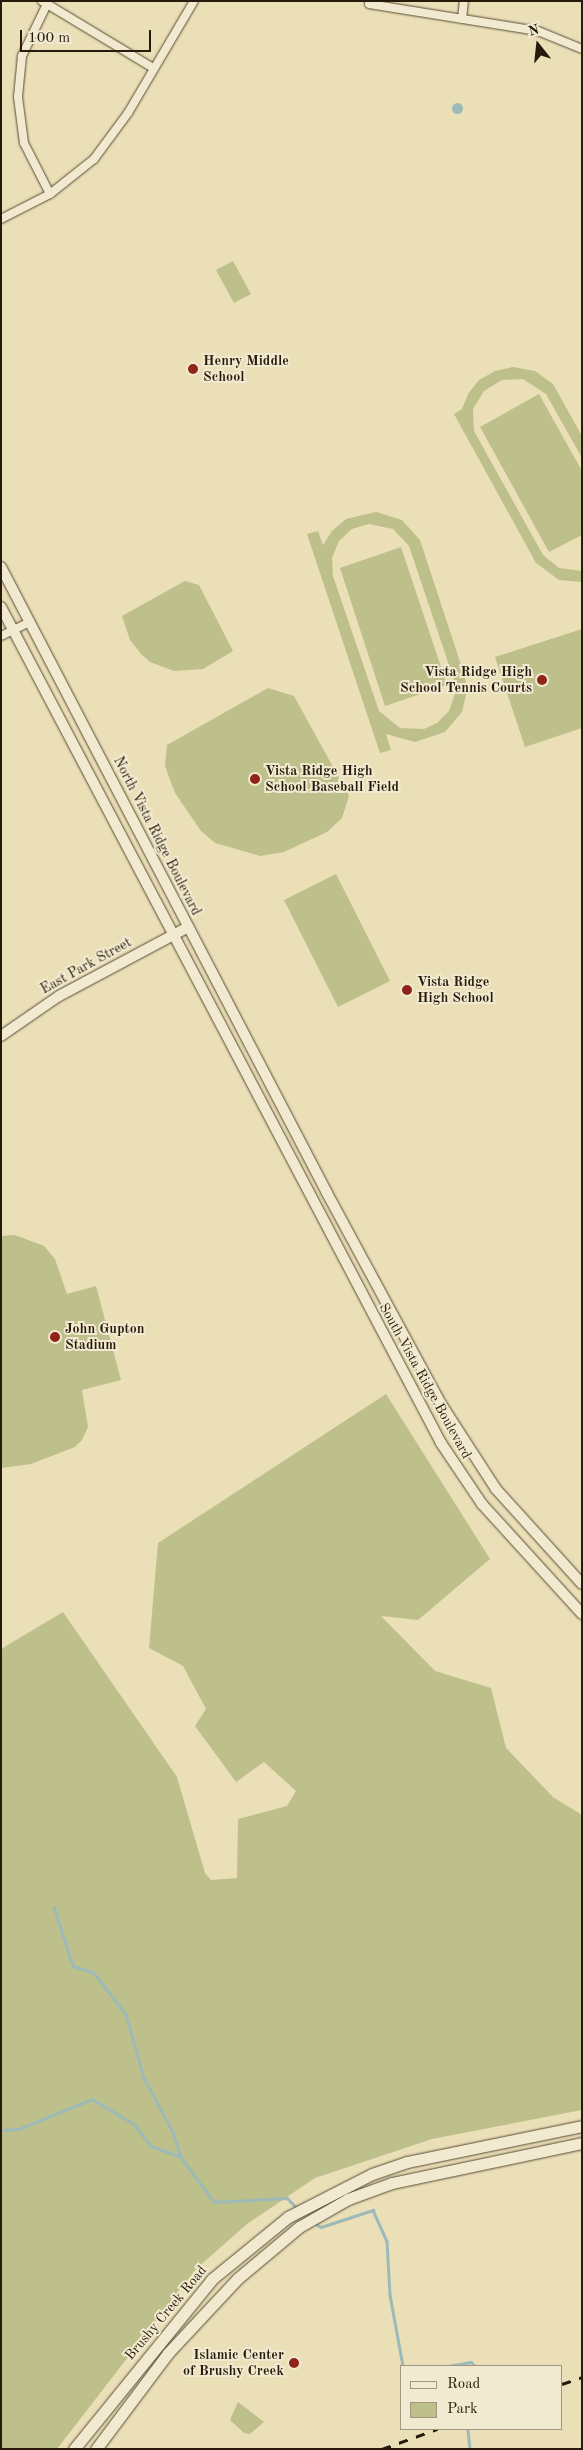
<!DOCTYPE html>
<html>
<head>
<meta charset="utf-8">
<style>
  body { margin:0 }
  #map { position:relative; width:583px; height:2450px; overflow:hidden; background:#ebdfb7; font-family:"Old Standard TT",serif }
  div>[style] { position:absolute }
  .green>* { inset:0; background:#bdc08a }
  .water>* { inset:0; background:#9cbab8 }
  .round { border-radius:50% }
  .stream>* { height:2.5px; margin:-1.25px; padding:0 1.25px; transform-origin:1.25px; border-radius:1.25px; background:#9cbab8 }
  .roads { filter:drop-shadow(0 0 1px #584b35) drop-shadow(0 0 1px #584b35) }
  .minor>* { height:8px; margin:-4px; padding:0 4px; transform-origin:4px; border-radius:4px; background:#f2ead0 }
  .tertiary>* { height:10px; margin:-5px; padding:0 5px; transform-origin:5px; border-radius:5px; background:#f2ead0 }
  .secondary>* { height:11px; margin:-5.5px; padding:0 5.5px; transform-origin:5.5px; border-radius:5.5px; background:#f2ead0 }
  .rail>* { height:2.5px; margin-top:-1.25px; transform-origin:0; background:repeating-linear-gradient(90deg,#271a0a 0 9px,transparent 0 18px) }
  .dots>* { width:14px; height:14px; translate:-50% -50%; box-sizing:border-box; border:2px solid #f2ead0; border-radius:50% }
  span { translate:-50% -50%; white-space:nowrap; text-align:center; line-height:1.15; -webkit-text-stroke:4px #f2ead0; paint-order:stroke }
  .poi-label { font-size:14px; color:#271a0a; font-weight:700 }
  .left { translate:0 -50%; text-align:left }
  .right { translate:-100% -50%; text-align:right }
  .street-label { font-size:14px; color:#271a0a }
  .frame { position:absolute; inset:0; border:2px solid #271a0a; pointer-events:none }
  .legend { position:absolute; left:400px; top:2365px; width:162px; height:65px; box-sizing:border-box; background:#f2ead0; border:1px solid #a19781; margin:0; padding:6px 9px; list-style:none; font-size:15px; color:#271a0a }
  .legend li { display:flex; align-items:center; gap:10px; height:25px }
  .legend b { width:25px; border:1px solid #a19781 }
  .north { position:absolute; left:513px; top:20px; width:50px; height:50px; -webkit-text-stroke:4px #f2ead0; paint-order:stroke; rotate:344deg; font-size:14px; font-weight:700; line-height:20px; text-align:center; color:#271a0a }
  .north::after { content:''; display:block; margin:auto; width:18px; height:22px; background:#271a0a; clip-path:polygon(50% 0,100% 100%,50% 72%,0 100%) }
  .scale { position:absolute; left:20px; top:30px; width:131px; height:22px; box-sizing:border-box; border:2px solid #271a0a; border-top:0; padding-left:6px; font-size:15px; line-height:18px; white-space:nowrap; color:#271a0a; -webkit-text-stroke:4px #f2ead0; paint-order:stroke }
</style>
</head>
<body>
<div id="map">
  <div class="green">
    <div style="clip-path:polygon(233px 261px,251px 294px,234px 303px,216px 270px)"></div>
    <div style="clip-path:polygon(513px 367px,535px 371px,553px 384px,582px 436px,582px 458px,546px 394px,523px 379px,502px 380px,484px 391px,473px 409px,474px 431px,543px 555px,559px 568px,582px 571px,582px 582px,559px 580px,536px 563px,454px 414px,462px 409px,468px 394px,479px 380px,495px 371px)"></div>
    <div style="clip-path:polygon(539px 394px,582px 471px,582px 535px,549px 552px,480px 427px)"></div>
    <div style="clip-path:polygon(evenodd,376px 512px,402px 520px,420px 540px,465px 677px,467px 690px,462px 712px,445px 732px,415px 742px,386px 734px,391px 750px,380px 753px,307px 534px,318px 531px,323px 545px,332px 531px,346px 519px,376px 512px,369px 524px,393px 529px,409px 546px,454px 680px,455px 694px,449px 711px,437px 723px,424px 729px,400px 728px,379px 711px,333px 576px,332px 558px,339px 541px,352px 529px,369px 524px)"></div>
    <div style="clip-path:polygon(401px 547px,447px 685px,385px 706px,340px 568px)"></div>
    <div style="clip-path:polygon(185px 581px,199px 585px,233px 651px,203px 669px,174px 671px,150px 662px,141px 654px,130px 640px,122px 616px)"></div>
    <div style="clip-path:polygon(582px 629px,582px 728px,525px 747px,495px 657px)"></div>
    <div style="clip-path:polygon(268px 688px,294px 696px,349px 796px,342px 818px,327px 832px,284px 852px,260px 856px,215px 843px,201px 831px,175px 793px,165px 766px,167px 745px)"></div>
    <div style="clip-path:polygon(336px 874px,390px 981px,338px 1007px,284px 900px)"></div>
    <div style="clip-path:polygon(15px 1235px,44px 1246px,55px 1259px,67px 1294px,96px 1286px,121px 1380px,82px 1390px,88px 1427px,82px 1440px,75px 1447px,31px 1464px,1px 1468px,1px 1236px)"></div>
    <div style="clip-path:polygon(386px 1394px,490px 1559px,418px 1620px,381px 1616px,435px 1671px,491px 1688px,506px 1748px,553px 1797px,582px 1815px,582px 2110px,432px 2139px,315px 2178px,247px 2224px,196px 2269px,57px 2449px,1px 2449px,1px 1649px,63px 1612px,177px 1777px,205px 1873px,211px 1880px,237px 1878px,238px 1819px,287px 1806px,296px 1791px,264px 1762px,236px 1782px,195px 1726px,206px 1709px,183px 1666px,149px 1648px,158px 1543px)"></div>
    <div style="clip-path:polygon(238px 2402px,264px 2422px,250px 2434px,244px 2433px,230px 2420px)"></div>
  </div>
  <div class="water">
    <div class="round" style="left:451.5px;top:102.5px;width:11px;height:11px"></div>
  </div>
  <div class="stream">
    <div style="left:54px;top:1907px;width:62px;rotate:72.1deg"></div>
    <div style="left:73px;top:1966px;width:22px;rotate:18deg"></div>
    <div style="left:94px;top:1973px;width:52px;rotate:52deg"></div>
    <div style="left:126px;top:2014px;width:66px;rotate:74.3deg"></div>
    <div style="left:144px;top:2078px;width:61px;rotate:61.8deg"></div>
    <div style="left:173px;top:2132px;width:26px;rotate:72deg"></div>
    <div style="left:181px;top:2157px;width:56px;rotate:53.7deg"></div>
    <div style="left:214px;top:2202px;width:73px;rotate:-3.1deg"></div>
    <div style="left:287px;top:2198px;width:14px;rotate:45deg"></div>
    <div style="left:1px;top:2130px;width:18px;rotate:-3deg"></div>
    <div style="left:19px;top:2129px;width:79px;rotate:-22.3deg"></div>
    <div style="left:92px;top:2099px;width:49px;rotate:30.8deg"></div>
    <div style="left:134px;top:2124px;width:28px;rotate:52deg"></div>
    <div style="left:151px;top:2146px;width:32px;rotate:20deg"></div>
    <div style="left:315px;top:2223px;width:7px;rotate:34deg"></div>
    <div style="left:321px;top:2227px;width:55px;rotate:-18.1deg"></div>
    <div style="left:373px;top:2210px;width:34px;rotate:66deg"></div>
    <div style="left:387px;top:2241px;width:54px;rotate:86.8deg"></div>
    <div style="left:390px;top:2295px;width:72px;rotate:79.6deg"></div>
    <div style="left:448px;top:2366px;width:23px;rotate:-10deg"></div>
    <div style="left:471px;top:2362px;width:6px;rotate:45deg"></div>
    <div style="left:468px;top:2430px;width:19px;rotate:84deg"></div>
  </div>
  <div class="roads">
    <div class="minor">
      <div style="left:42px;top:1px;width:130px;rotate:31.1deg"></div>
      <div style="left:47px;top:4px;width:58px;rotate:115.7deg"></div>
      <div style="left:22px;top:56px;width:41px;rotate:95.6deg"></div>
      <div style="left:18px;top:97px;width:46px;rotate:82.6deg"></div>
      <div style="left:24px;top:143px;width:57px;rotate:63deg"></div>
      <div style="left:369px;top:4px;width:171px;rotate:9.1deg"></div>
      <div style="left:538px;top:31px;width:48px;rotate:22.2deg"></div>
      <div style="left:462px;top:19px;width:18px;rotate:-84deg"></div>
      <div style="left:1px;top:219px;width:55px;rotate:-27deg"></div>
      <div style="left:50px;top:194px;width:56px;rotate:-38.5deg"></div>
      <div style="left:94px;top:159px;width:57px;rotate:-53.5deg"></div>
      <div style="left:128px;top:113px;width:130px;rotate:-59.5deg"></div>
      <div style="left:1px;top:636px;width:32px;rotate:-26deg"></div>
    </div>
    <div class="tertiary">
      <div style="left:1px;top:567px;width:706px;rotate:62.49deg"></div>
      <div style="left:327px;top:1193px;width:240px;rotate:61.6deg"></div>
      <div style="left:441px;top:1404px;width:101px;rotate:57.1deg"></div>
      <div style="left:496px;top:1489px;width:128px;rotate:47.8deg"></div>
      <div style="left:1px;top:607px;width:945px;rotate:62.24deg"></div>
      <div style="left:441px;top:1443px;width:73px;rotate:56.1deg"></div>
      <div style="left:482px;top:1504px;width:149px;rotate:47.7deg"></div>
      <div style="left:1px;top:1036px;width:70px;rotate:-34.6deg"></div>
      <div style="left:59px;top:996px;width:146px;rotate:-28.1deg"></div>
    </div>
    <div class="secondary">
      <div style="left:74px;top:2449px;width:219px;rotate:-50.9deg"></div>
      <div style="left:212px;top:2279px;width:98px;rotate:-39.2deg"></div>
      <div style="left:288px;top:2217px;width:94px;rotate:-27.1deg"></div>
      <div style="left:372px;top:2174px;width:37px;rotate:-19deg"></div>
      <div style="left:407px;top:2162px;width:179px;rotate:-11.6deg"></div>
      <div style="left:96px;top:2449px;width:120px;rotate:-53.1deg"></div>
      <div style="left:168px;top:2353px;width:101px;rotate:-47deg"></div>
      <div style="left:237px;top:2279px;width:81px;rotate:-40deg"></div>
      <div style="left:299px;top:2227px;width:56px;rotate:-29.7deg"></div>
      <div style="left:348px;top:2199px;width:47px;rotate:-20deg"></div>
      <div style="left:392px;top:2183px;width:194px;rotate:-11.9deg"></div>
    </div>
  </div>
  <div class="rail">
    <div style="left:562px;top:2384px;width:21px;rotate:-19deg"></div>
    <div style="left:382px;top:2449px;width:59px;rotate:-20deg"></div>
  </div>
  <div class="dots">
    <div style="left:193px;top:369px;background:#8f2418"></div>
    <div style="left:542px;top:680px;background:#8f2418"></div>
    <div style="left:255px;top:779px;background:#8f2418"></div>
    <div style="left:407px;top:990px;background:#8f2418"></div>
    <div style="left:55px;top:1337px;background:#8f2418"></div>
    <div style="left:294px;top:2363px;background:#8f2418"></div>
  </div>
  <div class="poi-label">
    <span class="left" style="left:203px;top:369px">Henry Middle<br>School</span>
    <span class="right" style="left:532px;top:680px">Vista Ridge High<br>School Tennis Courts</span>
    <span class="left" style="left:265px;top:779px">Vista Ridge High<br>School Baseball Field</span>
    <span class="left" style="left:417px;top:990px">Vista Ridge<br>High School</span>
    <span class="left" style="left:65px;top:1337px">John Gupton<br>Stadium</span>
    <span class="right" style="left:284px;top:2363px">Islamic Center<br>of Brushy Creek</span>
  </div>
  <div class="street-label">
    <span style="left:157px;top:836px;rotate:63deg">North Vista Ridge Boulevard</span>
    <span style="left:86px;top:966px;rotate:-29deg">East Park Street</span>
    <span style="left:425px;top:1381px;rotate:61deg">South Vista Ridge Boulevard</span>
    <span style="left:166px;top:2313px;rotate:-50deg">Brushy Creek Road</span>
  </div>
  <div class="frame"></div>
  <ul class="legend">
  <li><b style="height:6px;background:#f2ead0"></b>Road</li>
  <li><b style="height:14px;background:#bdc08a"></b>Park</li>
  </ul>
  <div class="north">N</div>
  <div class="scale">100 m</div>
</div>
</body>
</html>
